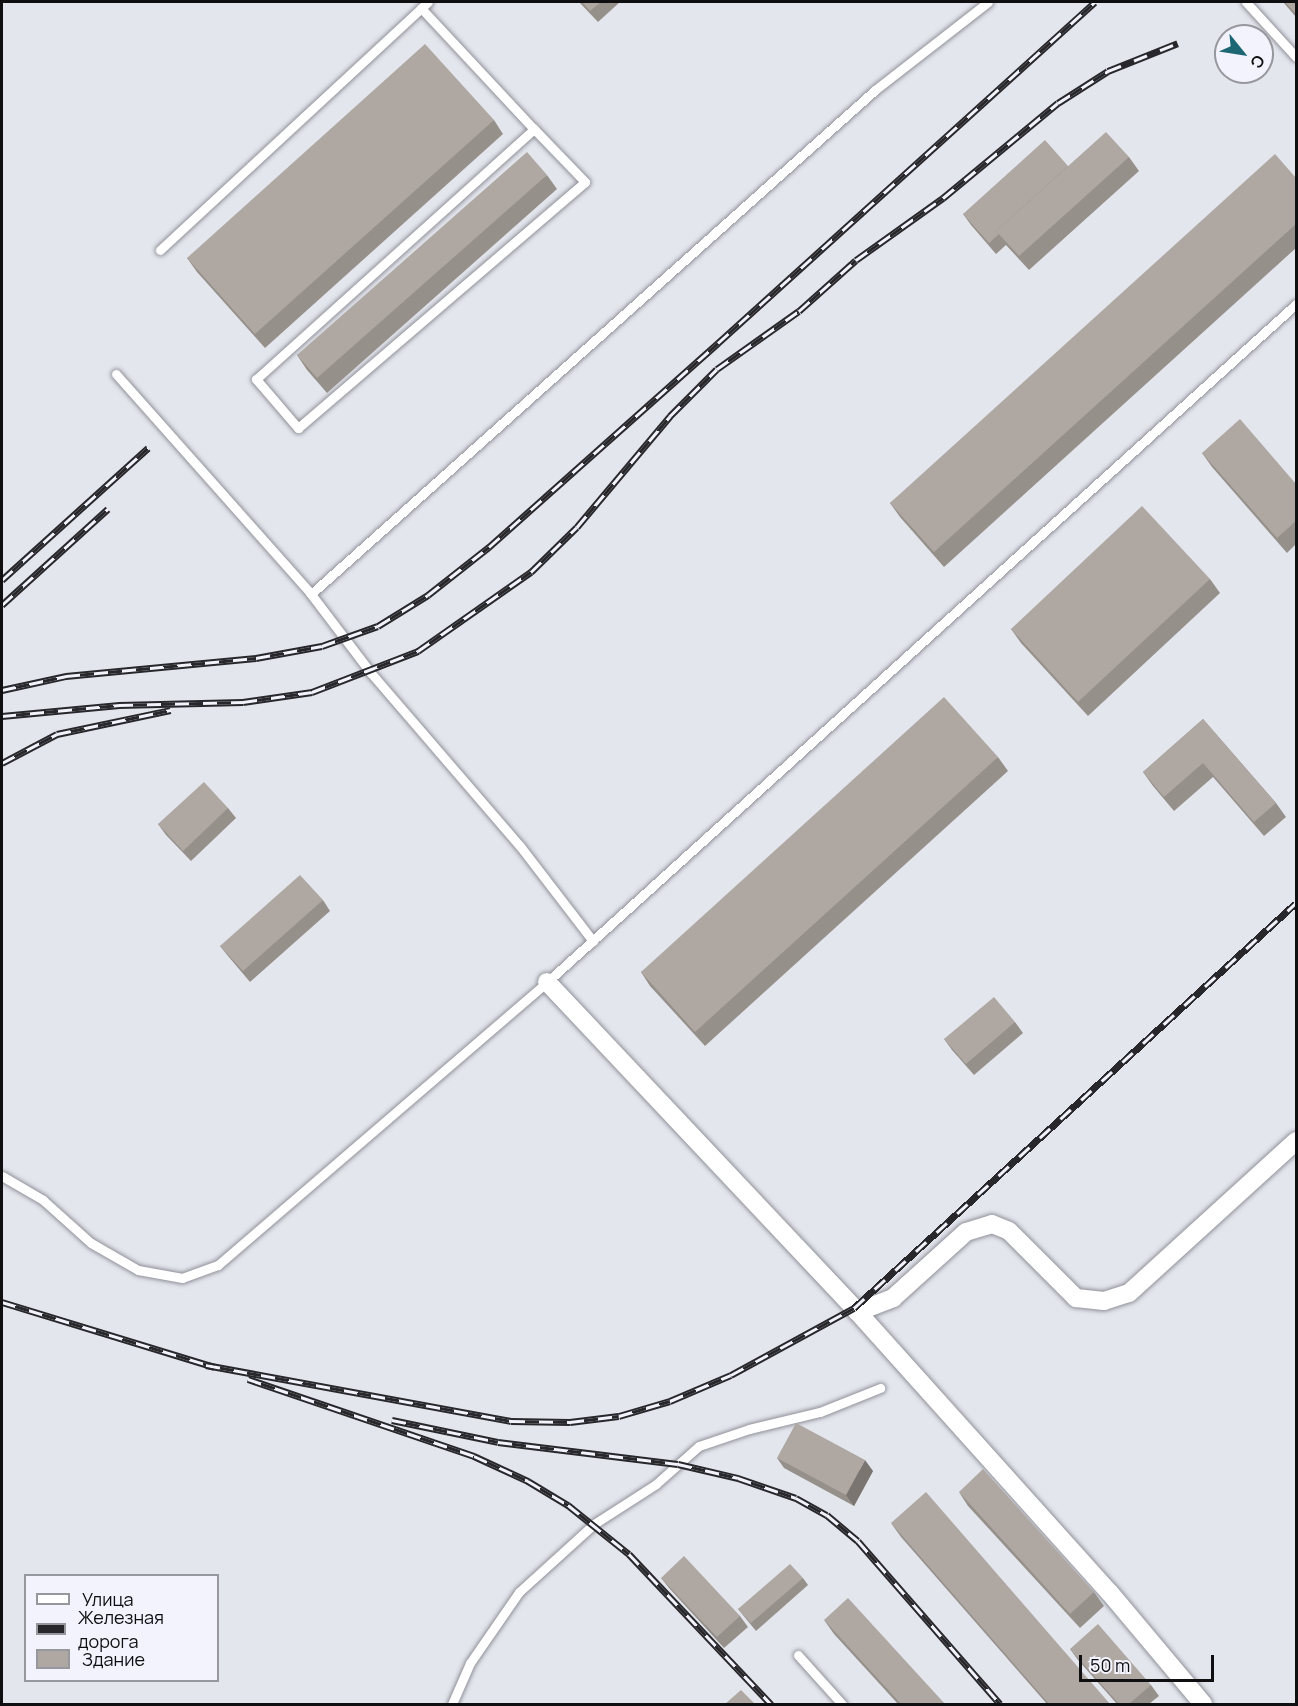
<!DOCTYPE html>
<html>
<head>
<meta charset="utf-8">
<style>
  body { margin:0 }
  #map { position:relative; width:1298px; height:1706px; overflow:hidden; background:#e4e6ee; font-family:Manrope,sans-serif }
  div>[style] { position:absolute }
  .roads { filter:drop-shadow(0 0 2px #909199) drop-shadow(0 0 2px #909199) }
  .lane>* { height:9px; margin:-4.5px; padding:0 4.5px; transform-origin:4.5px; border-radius:4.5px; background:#fff }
  .street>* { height:18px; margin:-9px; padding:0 9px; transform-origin:9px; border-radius:9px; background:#fff }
  .rail>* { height:7px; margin-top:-3.5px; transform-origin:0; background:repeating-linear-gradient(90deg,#f2f3fc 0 14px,#28282c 0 28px); box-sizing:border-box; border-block:2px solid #28282c }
  .wall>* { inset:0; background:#96908b }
  .shaded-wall>* { inset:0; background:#7a7571 }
  .building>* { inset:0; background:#aea7a2 }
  span { translate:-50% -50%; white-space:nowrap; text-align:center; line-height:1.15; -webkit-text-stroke:5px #f2f3fc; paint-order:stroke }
  .frame { position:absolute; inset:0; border:3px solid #0f0f12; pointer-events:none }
  .legend { position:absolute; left:24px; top:1574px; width:195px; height:108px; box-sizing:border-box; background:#f2f3fc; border:2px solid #97989e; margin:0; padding:8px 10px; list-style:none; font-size:18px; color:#0f0f12 }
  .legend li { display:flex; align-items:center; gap:12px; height:30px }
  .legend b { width:30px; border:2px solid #97989e }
  .north { position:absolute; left:1214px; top:24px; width:60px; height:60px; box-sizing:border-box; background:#f2f3fc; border:2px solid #97989e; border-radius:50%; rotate:120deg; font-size:16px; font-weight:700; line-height:24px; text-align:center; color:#0f0f12 }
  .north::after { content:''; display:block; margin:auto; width:21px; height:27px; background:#1d6673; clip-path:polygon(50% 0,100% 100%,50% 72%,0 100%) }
  .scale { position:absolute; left:1079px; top:1655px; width:135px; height:27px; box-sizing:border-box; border:3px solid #0f0f12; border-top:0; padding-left:8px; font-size:18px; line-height:21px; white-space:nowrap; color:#0f0f12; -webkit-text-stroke:4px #f2f3fc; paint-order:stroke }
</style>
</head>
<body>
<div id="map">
  <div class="roads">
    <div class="lane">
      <div style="left:1246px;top:2px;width:74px;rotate:47.7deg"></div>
      <div style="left:421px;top:8px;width:166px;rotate:47deg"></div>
      <div style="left:534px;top:129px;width:374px;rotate:138deg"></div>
      <div style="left:256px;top:379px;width:65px;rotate:49.4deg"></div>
      <div style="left:298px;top:428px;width:378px;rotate:-40.6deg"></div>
      <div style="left:585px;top:182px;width:74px;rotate:-133.9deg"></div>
      <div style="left:160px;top:250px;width:365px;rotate:-42.8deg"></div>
      <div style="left:116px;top:374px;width:294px;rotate:48.4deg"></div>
      <div style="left:311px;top:594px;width:99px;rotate:52.8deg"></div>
      <div style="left:371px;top:673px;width:228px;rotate:49.3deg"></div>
      <div style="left:520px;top:846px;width:120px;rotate:52.5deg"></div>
      <div style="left:311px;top:594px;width:756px;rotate:-41.78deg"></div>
      <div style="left:875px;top:90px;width:143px;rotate:-37.9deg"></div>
      <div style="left:2px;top:1176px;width:48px;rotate:30.3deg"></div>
      <div style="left:43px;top:1200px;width:64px;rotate:41.9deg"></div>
      <div style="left:91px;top:1243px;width:54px;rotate:29.9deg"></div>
      <div style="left:138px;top:1270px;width:45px;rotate:10.3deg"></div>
      <div style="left:182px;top:1278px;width:38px;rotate:-20deg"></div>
      <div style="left:218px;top:1265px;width:434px;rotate:-40.7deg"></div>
      <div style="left:547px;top:982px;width:1010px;rotate:-42.15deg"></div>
      <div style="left:798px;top:1655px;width:66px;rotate:48.1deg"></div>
      <div style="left:452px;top:1704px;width:45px;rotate:-66.3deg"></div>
      <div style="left:470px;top:1663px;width:86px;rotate:-55.4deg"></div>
      <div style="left:519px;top:1592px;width:101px;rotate:-42.2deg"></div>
      <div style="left:594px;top:1524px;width:74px;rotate:-32.8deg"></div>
      <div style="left:656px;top:1484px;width:57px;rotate:-41.5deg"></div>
      <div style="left:699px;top:1446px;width:53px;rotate:-18.8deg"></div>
      <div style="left:749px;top:1429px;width:73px;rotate:-13.5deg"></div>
      <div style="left:820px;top:1412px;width:65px;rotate:-21.8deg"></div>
    </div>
    <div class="street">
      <div style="left:547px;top:982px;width:448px;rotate:46.7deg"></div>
      <div style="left:854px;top:1308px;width:383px;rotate:48.1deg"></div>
      <div style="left:1110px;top:1593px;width:145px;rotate:50deg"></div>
      <div style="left:857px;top:1312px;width:39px;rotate:-21deg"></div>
      <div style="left:893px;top:1298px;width:98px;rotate:-42.1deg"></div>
      <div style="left:966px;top:1232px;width:27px;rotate:-17deg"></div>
      <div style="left:992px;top:1224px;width:18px;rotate:22deg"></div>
      <div style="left:1009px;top:1231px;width:95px;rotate:45deg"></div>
      <div style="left:1076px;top:1298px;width:28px;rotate:6deg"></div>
      <div style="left:1104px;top:1301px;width:26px;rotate:-18deg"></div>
      <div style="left:1129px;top:1293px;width:226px;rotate:-42.3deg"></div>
    </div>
  </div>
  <div class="rail">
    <div style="left:2px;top:580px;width:197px;rotate:-42.1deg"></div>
    <div style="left:2px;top:605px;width:143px;rotate:-42.2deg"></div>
    <div style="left:2px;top:690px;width:66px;rotate:-12.3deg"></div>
    <div style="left:66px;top:676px;width:191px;rotate:-5.4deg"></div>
    <div style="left:256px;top:658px;width:67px;rotate:-10.3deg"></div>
    <div style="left:322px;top:646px;width:59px;rotate:-19.7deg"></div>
    <div style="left:378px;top:626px;width:59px;rotate:-31.8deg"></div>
    <div style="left:428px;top:595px;width:78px;rotate:-38.2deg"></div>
    <div style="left:489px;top:547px;width:307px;rotate:-41.7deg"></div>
    <div style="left:718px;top:343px;width:508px;rotate:-42.13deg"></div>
    <div style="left:2px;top:716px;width:118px;rotate:-5.4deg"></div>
    <div style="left:119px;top:705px;width:124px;rotate:-1.4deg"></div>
    <div style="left:243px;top:702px;width:70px;rotate:-8.2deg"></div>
    <div style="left:312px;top:692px;width:114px;rotate:-21.1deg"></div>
    <div style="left:418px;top:651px;width:138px;rotate:-35deg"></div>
    <div style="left:531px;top:572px;width:64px;rotate:-44.4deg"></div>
    <div style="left:577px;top:527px;width:145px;rotate:-50deg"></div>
    <div style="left:670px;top:416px;width:66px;rotate:-45deg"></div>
    <div style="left:717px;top:369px;width:100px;rotate:-35.3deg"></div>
    <div style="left:799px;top:311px;width:76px;rotate:-41.8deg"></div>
    <div style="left:856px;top:260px;width:107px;rotate:-35.5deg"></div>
    <div style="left:943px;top:198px;width:149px;rotate:-39.6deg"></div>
    <div style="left:1058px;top:103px;width:59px;rotate:-32.6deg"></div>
    <div style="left:1108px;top:71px;width:75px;rotate:-21.8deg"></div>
    <div style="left:2px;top:763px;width:62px;rotate:-27.8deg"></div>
    <div style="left:57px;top:734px;width:116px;rotate:-11.9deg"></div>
    <div style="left:2px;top:1302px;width:222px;rotate:17deg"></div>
    <div style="left:206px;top:1365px;width:310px;rotate:10.4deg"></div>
    <div style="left:511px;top:1421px;width:59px;rotate:1deg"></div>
    <div style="left:570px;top:1422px;width:49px;rotate:-7deg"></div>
    <div style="left:619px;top:1416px;width:53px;rotate:-16.4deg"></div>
    <div style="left:670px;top:1401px;width:66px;rotate:-23.1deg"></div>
    <div style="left:731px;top:1375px;width:140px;rotate:-28.6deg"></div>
    <div style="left:854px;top:1308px;width:599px;rotate:-42.5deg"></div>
    <div style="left:248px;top:1379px;width:239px;rotate:18.8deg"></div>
    <div style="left:474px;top:1456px;width:60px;rotate:24.8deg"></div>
    <div style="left:528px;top:1481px;width:47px;rotate:31deg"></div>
    <div style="left:568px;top:1505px;width:78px;rotate:38.8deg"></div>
    <div style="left:629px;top:1554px;width:207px;rotate:46.6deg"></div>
    <div style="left:392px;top:1420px;width:108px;rotate:11.7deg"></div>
    <div style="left:498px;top:1442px;width:181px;rotate:7deg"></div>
    <div style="left:678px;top:1464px;width:62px;rotate:13.1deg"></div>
    <div style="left:738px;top:1478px;width:61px;rotate:19deg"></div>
    <div style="left:796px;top:1498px;width:35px;rotate:29deg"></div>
    <div style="left:827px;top:1515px;width:40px;rotate:40deg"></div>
    <div style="left:858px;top:1541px;width:216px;rotate:48.9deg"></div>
  </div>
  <div class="wall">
    <div style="clip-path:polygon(579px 2px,620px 2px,598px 22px)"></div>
    <div style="clip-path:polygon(1283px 2px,1296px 2px,1296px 17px)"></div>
    <div style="clip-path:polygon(494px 120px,503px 134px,265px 348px,197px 272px,187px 258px)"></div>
    <div style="clip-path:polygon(1129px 157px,1139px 171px,1029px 270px,1006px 245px,996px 254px,971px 225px,963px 214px,1068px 166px)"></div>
    <div style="clip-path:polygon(547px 175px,557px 189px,327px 393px,307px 370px,297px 355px)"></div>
    <div style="clip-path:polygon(1296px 178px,1296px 248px,944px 567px,900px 517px,890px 503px)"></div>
    <div style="clip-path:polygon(1202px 453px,1296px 484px,1296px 544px,1287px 553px,1212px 467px)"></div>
    <div style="clip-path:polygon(1210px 579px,1220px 593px,1088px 716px,1021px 643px,1011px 629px)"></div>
    <div style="clip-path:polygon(1203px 719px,1276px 803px,1286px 817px,1264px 836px,1213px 777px,1174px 811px,1153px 786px,1143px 772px)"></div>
    <div style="clip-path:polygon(998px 757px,1008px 771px,705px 1046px,650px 986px,641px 972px)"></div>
    <div style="clip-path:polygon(228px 808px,236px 818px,191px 861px,166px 835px,158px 824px)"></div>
    <div style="clip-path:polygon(323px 900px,330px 911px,250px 982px,228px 956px,220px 946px)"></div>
    <div style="clip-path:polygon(1015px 1022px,1023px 1033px,974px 1075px,952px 1050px,944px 1039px)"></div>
    <div style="clip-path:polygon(777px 1458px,873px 1471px,854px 1506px,784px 1468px)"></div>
    <div style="clip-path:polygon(959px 1492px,1094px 1592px,1104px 1606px,1080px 1628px,968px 1506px)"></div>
    <div style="clip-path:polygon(891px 1523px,1110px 1704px,1047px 1704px,901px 1537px)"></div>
    <div style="clip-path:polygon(661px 1578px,740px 1616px,748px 1627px,724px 1648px,669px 1588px)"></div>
    <div style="clip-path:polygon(803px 1578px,808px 1585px,756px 1631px,738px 1609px)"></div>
    <div style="clip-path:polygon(824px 1620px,945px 1704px,898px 1704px,834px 1634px)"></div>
    <div style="clip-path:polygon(1070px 1649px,1151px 1685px,1159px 1696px,1149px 1704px,1117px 1704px,1078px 1660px)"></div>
  </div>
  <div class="shaded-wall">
    <div style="clip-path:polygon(865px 1460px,873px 1471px,854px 1506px,846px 1495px)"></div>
  </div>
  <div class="building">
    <div style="clip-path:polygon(582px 2px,601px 2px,590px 11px)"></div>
    <div style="clip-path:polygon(1285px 2px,1296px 2px,1296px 14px)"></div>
    <div style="clip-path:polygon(425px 44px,494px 120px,255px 334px,187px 258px)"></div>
    <div style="clip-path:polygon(1106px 132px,1129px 157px,1019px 256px,996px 231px)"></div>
    <div style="clip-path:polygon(1045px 140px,1068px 166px,996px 231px,999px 234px,989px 243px,963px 214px)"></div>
    <div style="clip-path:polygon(527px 152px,547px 175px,317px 378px,297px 355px)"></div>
    <div style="clip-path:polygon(1275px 154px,1296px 178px,1296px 224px,934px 552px,890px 503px)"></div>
    <div style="clip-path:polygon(1240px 419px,1296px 484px,1296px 521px,1277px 538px,1202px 453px)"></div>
    <div style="clip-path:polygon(1142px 506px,1210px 579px,1078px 702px,1011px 629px)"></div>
    <div style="clip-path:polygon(944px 697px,998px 757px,695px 1032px,641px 972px)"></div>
    <div style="clip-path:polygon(1203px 719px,1276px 803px,1254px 822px,1203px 763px,1164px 797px,1143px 772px)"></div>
    <div style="clip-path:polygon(204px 782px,228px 808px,183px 851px,158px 824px)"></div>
    <div style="clip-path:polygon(300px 875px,323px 900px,243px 971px,220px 946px)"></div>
    <div style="clip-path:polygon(994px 997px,1015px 1022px,966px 1064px,944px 1039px)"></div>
    <div style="clip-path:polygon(796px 1423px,865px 1460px,846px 1495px,777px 1458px)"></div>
    <div style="clip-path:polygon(983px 1469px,1094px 1592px,1070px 1614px,959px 1492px)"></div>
    <div style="clip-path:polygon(926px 1492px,1110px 1704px,1049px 1704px,891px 1523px)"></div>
    <div style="clip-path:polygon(684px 1556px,740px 1616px,717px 1637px,661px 1578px)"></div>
    <div style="clip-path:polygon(790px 1564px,803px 1578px,751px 1623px,738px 1609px)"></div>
    <div style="clip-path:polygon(848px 1598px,945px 1704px,901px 1704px,824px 1620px)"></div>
    <div style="clip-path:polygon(1098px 1624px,1151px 1685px,1129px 1704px,1119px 1704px,1070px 1649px)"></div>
    <div style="clip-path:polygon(741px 1690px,755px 1704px,725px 1704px)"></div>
  </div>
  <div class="frame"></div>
  <ul class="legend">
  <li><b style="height:8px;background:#fff"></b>Улица</li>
  <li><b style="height:8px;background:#28282c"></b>Железная дорога</li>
  <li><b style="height:16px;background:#aea7a2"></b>Здание</li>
  </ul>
  <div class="north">С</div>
  <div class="scale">50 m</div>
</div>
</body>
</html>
